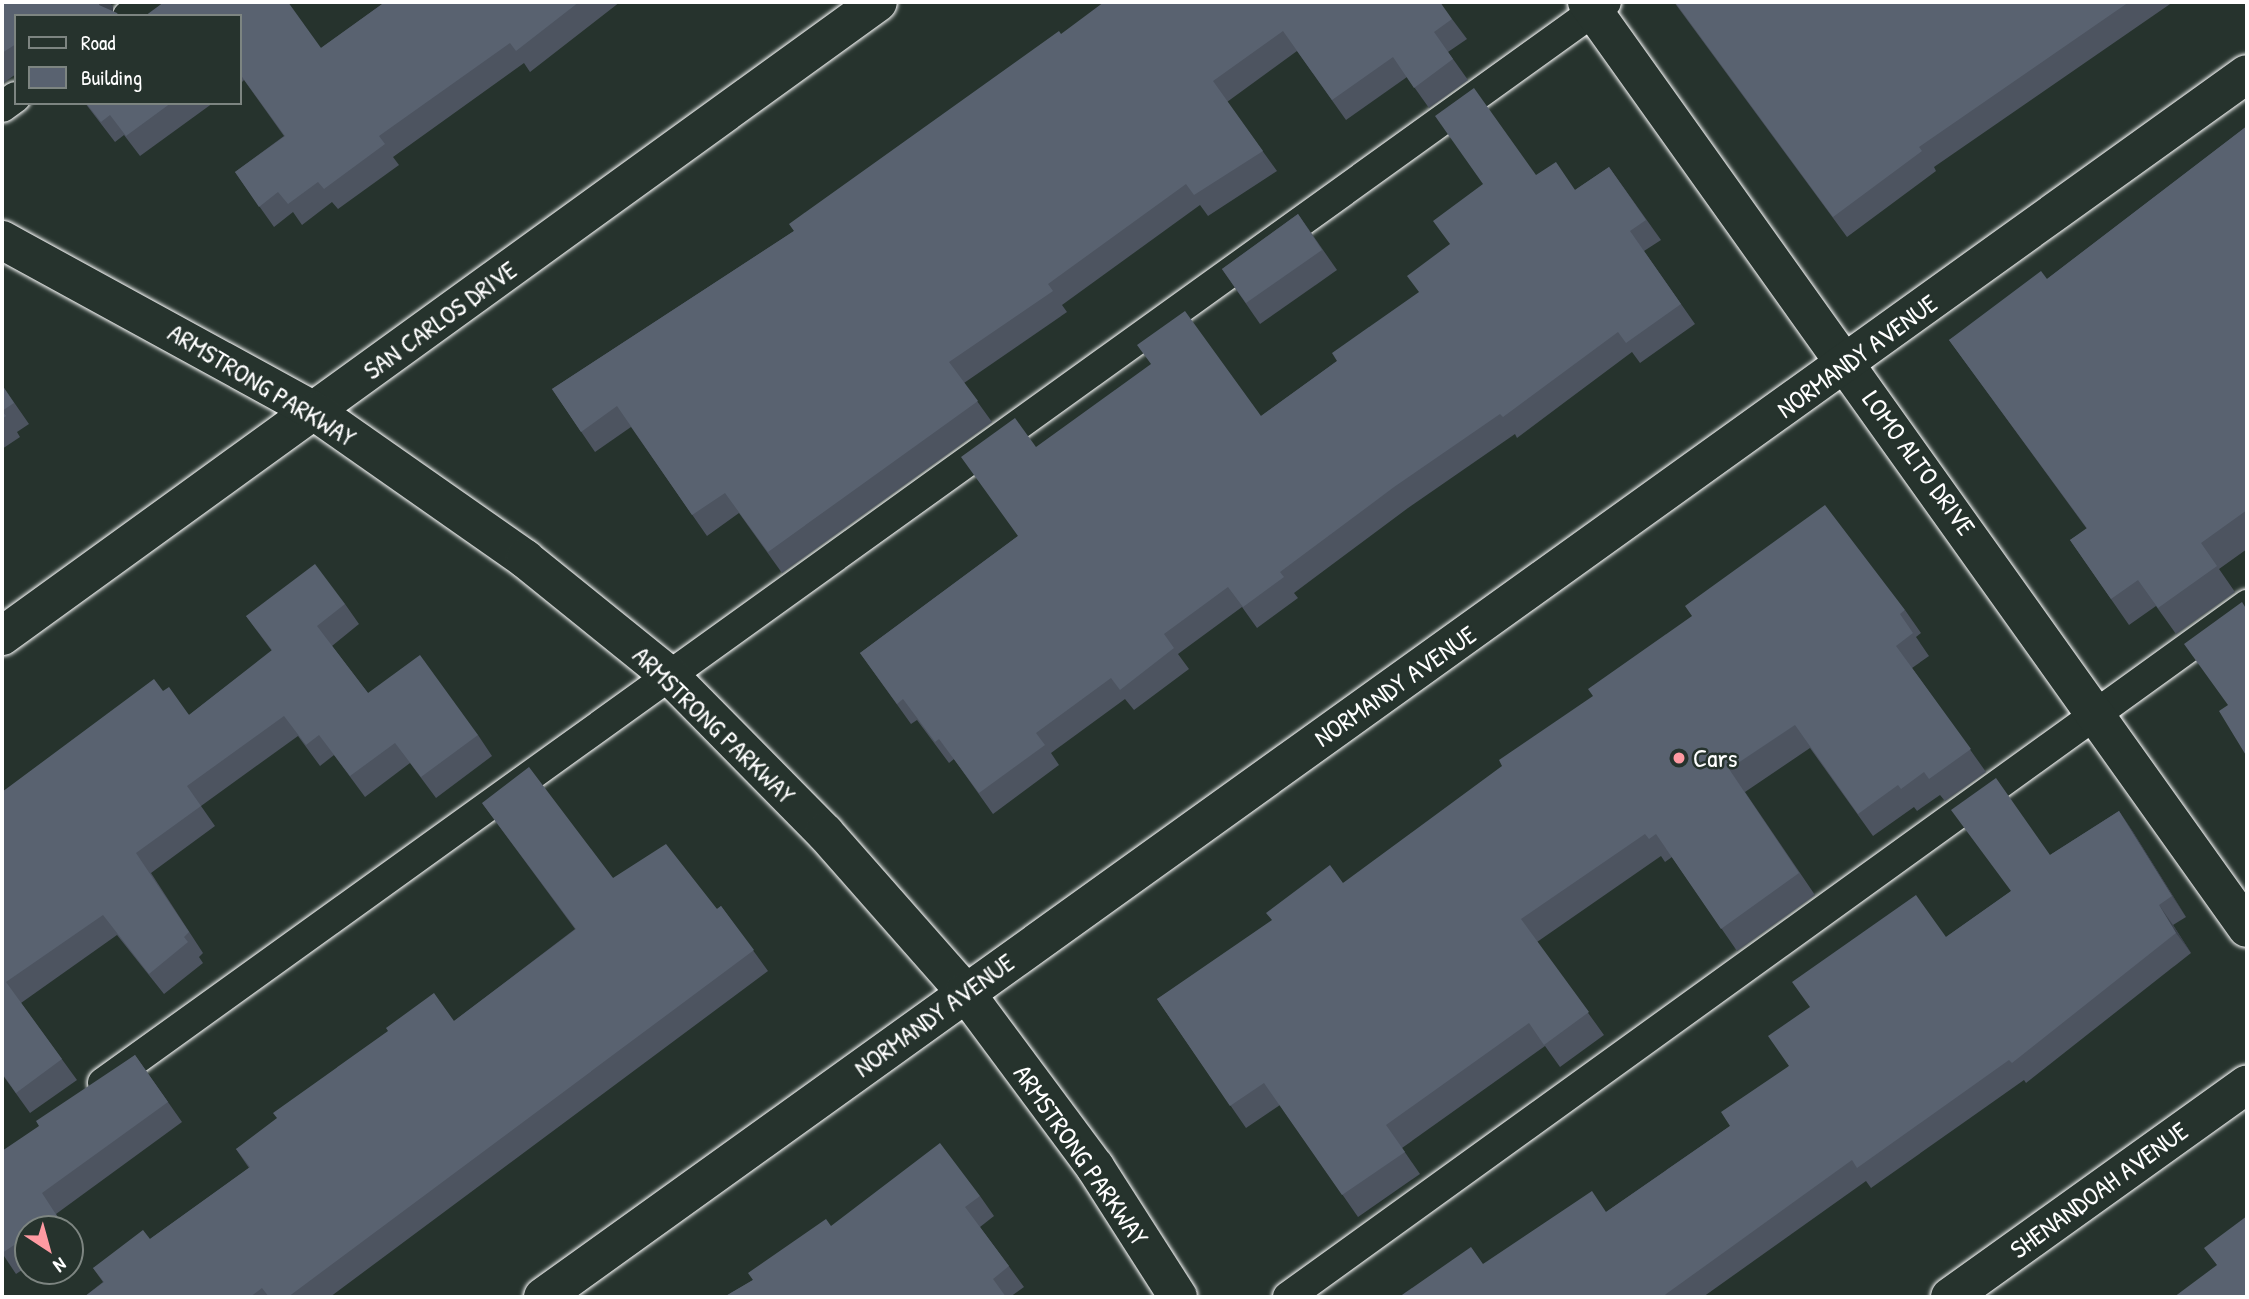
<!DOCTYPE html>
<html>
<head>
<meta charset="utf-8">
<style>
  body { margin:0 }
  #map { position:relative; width:2249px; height:1299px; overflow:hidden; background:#26332d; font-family:"Patrick Hand",sans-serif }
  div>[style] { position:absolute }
  .roads { filter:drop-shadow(0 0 2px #fff) drop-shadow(0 0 2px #fff) }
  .service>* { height:30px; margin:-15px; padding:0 15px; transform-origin:15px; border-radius:15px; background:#26332d }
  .minor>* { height:38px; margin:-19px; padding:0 19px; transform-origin:19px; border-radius:19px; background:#26332d }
  .tertiary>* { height:38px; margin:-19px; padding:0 19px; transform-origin:19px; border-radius:19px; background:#26332d }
  .wall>* { inset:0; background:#4d5460 }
  .shaded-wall>* { inset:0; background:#3e454e }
  .building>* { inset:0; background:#596270 }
  .dots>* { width:19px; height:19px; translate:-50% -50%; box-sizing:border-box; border:4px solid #26332d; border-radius:50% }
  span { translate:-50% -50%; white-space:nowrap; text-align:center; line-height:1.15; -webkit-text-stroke:5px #26332d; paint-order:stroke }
  .street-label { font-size:26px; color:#fff }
  .poi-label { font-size:26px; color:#fff }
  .left { translate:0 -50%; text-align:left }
  .frame { position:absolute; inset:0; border:4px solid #fff; pointer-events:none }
  .legend { position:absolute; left:14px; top:14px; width:228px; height:91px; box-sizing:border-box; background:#26332d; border:2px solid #7d8581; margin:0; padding:9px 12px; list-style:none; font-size:21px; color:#fff }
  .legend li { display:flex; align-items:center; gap:14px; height:35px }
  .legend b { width:35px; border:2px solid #7d8581 }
  .north { position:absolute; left:14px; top:1215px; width:70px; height:70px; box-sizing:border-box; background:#26332d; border:2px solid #7d8581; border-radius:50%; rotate:144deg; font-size:19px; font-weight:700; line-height:28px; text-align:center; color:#fff }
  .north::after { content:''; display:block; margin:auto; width:24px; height:32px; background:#ff9aa2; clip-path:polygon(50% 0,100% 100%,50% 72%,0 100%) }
</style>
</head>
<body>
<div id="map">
  <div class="roads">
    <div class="service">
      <div style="left:128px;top:16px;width:24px;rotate:-35deg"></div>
      <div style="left:2px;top:107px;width:17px;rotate:-36deg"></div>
      <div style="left:103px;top:1083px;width:1851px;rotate:-35.72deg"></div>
      <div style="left:1288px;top:1297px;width:1183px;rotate:-35.81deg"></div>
    </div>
    <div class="minor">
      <div style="left:1587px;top:2px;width:1137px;rotate:54.52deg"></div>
      <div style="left:2px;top:636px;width:1081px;rotate:-35.89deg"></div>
      <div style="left:543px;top:1297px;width:2097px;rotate:-35.67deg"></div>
      <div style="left:1950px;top:1297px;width:365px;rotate:-35.6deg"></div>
    </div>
    <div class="tertiary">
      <div style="left:2px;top:240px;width:356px;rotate:28.7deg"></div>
      <div style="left:314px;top:411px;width:258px;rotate:35deg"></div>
      <div style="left:525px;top:559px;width:188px;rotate:38.9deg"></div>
      <div style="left:671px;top:677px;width:219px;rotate:45.4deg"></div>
      <div style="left:825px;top:833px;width:212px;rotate:48.6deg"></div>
      <div style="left:965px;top:992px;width:218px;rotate:53.4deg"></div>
      <div style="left:1095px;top:1167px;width:154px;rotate:57.4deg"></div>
    </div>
  </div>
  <div class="wall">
    <div style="clip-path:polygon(2px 2px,109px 2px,113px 7px,113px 11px,16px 16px,16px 74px,2px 84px)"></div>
    <div style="clip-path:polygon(385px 2px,620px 2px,530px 72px,524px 63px,393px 157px,399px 165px,338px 209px,332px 202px,302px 225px,293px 212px,274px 227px,235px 172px,284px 136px,244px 80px,240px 84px,240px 16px,321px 48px)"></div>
    <div style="clip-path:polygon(1674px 2px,2173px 2px,1934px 167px,1936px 171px,1847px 237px)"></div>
    <div style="clip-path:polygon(1452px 19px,1467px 39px,1448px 52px,1468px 80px,1429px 108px,1407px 77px,1346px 120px,1297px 51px,1227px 102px,1277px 171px,1208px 216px,1200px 205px,1062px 305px,1067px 312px,964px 383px,992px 422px,782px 573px,739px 513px,707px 536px,631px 427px,595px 452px,552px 389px,794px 231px,1061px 34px)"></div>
    <div style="clip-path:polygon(85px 103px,213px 103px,140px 156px,124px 135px,115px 142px)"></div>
    <div style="clip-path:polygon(2247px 126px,2247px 549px,2219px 569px,2235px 592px,2176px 634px,2156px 606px,2129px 625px,2070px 540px,2087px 529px,1949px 340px,2047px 279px)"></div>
    <div style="clip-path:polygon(1609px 167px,1661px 240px,1644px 251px,1695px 324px,1640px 363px,1632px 352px,1517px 438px,1515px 434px,1408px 508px,1294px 593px,1298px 598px,1257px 628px,1242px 607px,1178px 654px,1189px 669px,1134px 710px,1125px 699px,1051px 753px,1059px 765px,993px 814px,954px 759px,949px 763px,917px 720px,911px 724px,860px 653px,1018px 536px,1036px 447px,1261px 416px,1337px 361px,1419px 293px,1450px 245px,1536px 175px,1575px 190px)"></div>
    <div style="clip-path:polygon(1298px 214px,1337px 270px,1260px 324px,1222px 269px)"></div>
    <div style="clip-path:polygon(2px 385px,29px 424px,17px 432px,20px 437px,2px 449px)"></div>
    <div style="clip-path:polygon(345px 604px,359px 624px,332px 646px,368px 693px,478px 735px,492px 756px,436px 798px,410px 763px,365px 797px,334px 755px,320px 766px,298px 736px,201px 806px,215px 826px,151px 873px,203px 953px,199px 957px,203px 963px,164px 994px,117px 935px,21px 1003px,77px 1080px,30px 1113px,2px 1074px,2px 792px,163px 691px,189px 715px,272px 651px,246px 616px)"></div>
    <div style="clip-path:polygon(1905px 610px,1921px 633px,1916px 637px,1929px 656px,1912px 668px,1986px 772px,1945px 801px,1940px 795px,1917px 811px,1914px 807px,1873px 836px,1810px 748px,1745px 792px,1815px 895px,1737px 951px,1672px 857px,1665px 862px,1661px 856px,1537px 942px,1604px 1035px,1560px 1067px,1545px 1046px,1402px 1148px,1420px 1174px,1358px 1217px,1280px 1105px,1246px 1128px,1157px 999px,1343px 883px)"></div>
    <div style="clip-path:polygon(482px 803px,613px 878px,717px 909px,721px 906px,768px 971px,330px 1297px,84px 1297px,103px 1282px,93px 1268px,150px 1239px,249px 1168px,236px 1149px,454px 1021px,575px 929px)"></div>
    <div style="clip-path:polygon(2119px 811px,2133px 832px,2186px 917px,2173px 925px,2191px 953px,2026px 1083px,2024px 1080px,1871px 1188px,1866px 1181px,1703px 1297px,1399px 1297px,1483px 1264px,1606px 1212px,1730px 1126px,1789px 1066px,1946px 937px,2010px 892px,2050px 855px)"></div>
    <div style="clip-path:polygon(135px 1055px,182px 1122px,56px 1214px,66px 1229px,28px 1229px,28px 1266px,16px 1274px,2px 1253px,39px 1126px)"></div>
    <div style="clip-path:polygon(980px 1196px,994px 1216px,980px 1227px,1024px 1287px,1010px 1297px,724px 1297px,753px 1280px,831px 1226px)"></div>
  </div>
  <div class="shaded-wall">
    <div style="clip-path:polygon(99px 2px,109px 2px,113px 7px,113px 16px,99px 5px)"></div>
    <div style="clip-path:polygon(2119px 811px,2133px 832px,2186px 917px,2172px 896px)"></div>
    <div style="clip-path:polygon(2159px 905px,2173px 925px,2191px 953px,2176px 933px)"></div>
  </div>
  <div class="building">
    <div style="clip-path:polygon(2px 2px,99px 2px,99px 5px,117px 13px,119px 16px,16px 16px,16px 44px,2px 53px)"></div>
    <div style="clip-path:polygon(164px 2px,288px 2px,321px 48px,385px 2px,579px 2px,516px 51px,510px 43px,379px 136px,385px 144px,324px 189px,318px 182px,288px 204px,278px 192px,259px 207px,235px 172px,285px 136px,240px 74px,240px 16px,145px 16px)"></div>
    <div style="clip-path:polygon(1104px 2px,1440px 2px,1452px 19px,1434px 32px,1453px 59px,1414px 88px,1393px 57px,1332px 100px,1283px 31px,1213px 81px,1263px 151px,1194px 195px,1186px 184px,1048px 284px,1053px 291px,949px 362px,978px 401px,768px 552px,725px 493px,692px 515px,617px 406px,581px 432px,552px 389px,794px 231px,789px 224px,1059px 31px,1061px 34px)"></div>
    <div style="clip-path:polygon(1675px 2px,2129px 2px,1919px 147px,1922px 151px,1833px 217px)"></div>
    <div style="clip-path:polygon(1474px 88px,1536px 175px,1556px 162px,1575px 190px,1609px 167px,1646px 220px,1630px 231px,1681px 304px,1626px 343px,1618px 332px,1503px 417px,1500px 414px,1394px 487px,1280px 572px,1284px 577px,1243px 607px,1228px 587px,1164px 634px,1174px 648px,1120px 690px,1111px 678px,1036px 733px,1045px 745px,979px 793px,939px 739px,935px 742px,903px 699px,897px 704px,860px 653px,1018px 536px,961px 457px,1015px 418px,1036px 447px,1151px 364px,1137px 345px,1185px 311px,1261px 416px,1337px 361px,1332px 353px,1419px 292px,1407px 276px,1450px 244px,1433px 221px,1483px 184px,1435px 116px)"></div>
    <div style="clip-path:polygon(86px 103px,171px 103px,126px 136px,110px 115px,101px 122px)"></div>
    <div style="clip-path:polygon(2247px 126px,2247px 510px,2201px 543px,2217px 566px,2158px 608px,2138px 580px,2111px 599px,2070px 540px,2087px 528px,1949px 340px,2041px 271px,2047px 279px)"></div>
    <div style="clip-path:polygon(1298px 214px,1322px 250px,1246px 303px,1222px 269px)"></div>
    <div style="clip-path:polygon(2px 385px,14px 403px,2px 411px,6px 416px,2px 419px)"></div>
    <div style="clip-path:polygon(1825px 505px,1905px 610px,1900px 614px,1913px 633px,1896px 646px,1971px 749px,1929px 779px,1924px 772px,1901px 789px,1898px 785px,1858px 814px,1795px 725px,1729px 769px,1799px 873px,1721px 929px,1656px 834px,1649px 839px,1645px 834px,1521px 919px,1589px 1012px,1544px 1045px,1529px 1023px,1386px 1125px,1405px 1152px,1342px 1195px,1264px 1083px,1230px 1106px,1157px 999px,1272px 920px,1266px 913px,1330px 865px,1343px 883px,1502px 766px,1499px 760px,1593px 696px,1588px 689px,1692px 616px,1685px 606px)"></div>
    <div style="clip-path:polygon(315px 564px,345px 604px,317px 626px,368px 693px,420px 655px,478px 735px,421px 777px,395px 743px,350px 776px,319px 735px,306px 745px,284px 716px,187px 786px,201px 806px,136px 853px,189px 932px,184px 937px,188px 942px,149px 974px,103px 915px,6px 982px,62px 1059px,16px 1093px,2px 1073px,2px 792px,154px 679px,163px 691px,169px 687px,189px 715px,272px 650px,246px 616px)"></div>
    <div style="clip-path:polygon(2242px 602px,2247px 610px,2247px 757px,2219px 711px,2228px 705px,2184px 644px)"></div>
    <div style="clip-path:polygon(529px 767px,613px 878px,666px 844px,717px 909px,721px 906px,754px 950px,288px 1297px,269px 1297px,262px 1288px,250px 1297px,84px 1297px,104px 1282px,93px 1268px,143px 1230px,150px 1239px,250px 1167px,236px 1149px,277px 1118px,273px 1113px,388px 1031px,386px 1028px,434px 993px,454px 1021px,576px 929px,482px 803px)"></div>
    <div style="clip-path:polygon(1996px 778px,2050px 855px,2119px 811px,2172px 896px,2159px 905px,2176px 933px,2012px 1063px,2009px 1060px,1857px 1168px,1852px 1160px,1662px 1297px,1399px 1297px,1471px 1247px,1483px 1264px,1592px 1191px,1606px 1212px,1730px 1126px,1721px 1112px,1789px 1066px,1768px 1036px,1810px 1007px,1792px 982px,1916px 895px,1946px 937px,2011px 891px,1951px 810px)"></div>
    <div style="clip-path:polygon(135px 1055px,168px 1102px,42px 1193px,57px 1216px,38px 1229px,28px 1229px,28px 1236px,2px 1253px,2px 1151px,39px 1126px,36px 1121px)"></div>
    <div style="clip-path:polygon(940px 1143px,980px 1196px,965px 1207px,1009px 1266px,993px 1279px,1006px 1297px,724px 1297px,753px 1280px,748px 1273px,826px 1219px,831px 1226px)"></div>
    <div style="clip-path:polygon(2247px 1216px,2247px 1297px,2174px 1297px,2217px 1265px,2204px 1248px)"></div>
  </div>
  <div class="dots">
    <div style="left:1679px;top:758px;background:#ff9aa2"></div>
  </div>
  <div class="street-label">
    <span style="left:440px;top:320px;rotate:-36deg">SAN CARLOS DRIVE</span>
    <span style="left:1857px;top:356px;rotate:-36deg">NORMANDY AVENUE</span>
    <span style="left:262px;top:385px;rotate:31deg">ARMSTRONG PARKWAY</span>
    <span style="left:1919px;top:463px;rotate:54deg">LOMO ALTO DRIVE</span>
    <span style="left:1395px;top:686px;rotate:-35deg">NORMANDY AVENUE</span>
    <span style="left:714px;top:725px;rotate:44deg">ARMSTRONG PARKWAY</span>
    <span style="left:934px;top:1015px;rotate:-36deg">NORMANDY AVENUE</span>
    <span style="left:1081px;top:1155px;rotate:55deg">ARMSTRONG PARKWAY</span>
    <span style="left:2099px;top:1190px;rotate:-36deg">SHENANDOAH AVENUE</span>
  </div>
  <div class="poi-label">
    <span class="left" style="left:1693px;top:758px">Cars</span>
  </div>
  <div class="frame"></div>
  <ul class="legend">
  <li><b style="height:9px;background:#26332d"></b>Road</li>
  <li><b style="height:19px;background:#596270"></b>Building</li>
  </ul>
  <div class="north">N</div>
</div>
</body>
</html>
